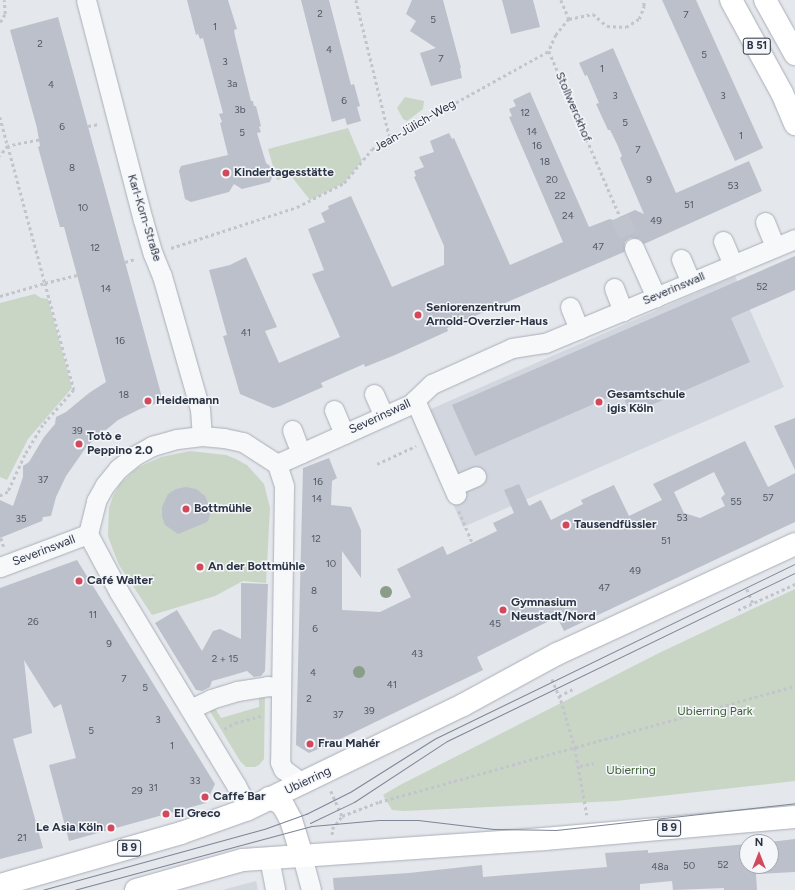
<!DOCTYPE html>
<html>
<head>
<meta charset="utf-8">
<style>
  body { margin:0 }
  #map { position:relative; width:795px; height:890px; overflow:hidden; background:#e4e7ec; font-family:Figtree,sans-serif }
  div>[style] { position:absolute }
  .built>* { inset:0; background:#d2d6de }
  .green>* { inset:0; background:#c9d6c5 }
  .building>* { inset:0; background:#bbc0ca }
  .minor-tunnel>* { height:19px; margin-top:-9.5px; transform-origin:0; background:repeating-linear-gradient(90deg,#bfc3cb 0 19px,transparent 0 29px) }
  .path>* { height:2.5px; margin-top:-1.25px; transform-origin:0; background:repeating-linear-gradient(90deg,#c2c5cb 0 3px,transparent 0 6px) }
  .roads { filter:drop-shadow(0 0 1px #a9aeb7) drop-shadow(0 0 1px #a9aeb7) }
  .minor>* { height:19px; margin:-9.5px; padding:0 9.5px; transform-origin:9.5px; border-radius:9.5px; background:#f7f8fa }
  .major>* { height:22px; margin:-11px; padding:0 11px; transform-origin:11px; border-radius:11px; background:#fff }
  .tram>* { height:1px; margin:-0.5px; padding:0 0.5px; transform-origin:0.5px; border-radius:0.5px; background:#7d8696 }
  .trees>* { width:12px; height:12px; margin:-6px; border-radius:50%; background:#899d89 }
  .dots>* { width:11px; height:11px; translate:-50% -50%; box-sizing:border-box; border:2px solid #f4f6f9; border-radius:50% }
  span { translate:-50% -50%; white-space:nowrap; text-align:center; line-height:1.15; -webkit-text-stroke:3px #f4f6f9; paint-order:stroke }
  .number-label { font-size:10px; color:#4f5766 }
  .number-label span { -webkit-text-stroke-width:0 }
  .shield-label span { padding:1px 3px; background:#f4f6f9; border:1px solid; border-radius:3px; -webkit-text-stroke-width:0 }
  .shield-label { font-size:11px; color:#2b3445; font-weight:700 }
  .street-label { font-size:12px; color:#2b3445 }
  .poi-label { font-size:12px; color:#2b3445; font-weight:700 }
  .left { translate:0 -50%; text-align:left }
  .right { translate:-100% -50%; text-align:right }
  .park-label { font-size:12px; color:#3f6138 }
  .north { position:absolute; left:739px; top:834px; width:40px; height:40px; box-sizing:border-box; background:#f4f6f9; border:1px solid #a4a8b1; border-radius:50%; rotate:0deg; font-size:11px; font-weight:700; line-height:16px; text-align:center; color:#2b3445 }
  .north::after { content:''; display:block; margin:auto; width:14px; height:18px; background:#d1495b; clip-path:polygon(50% 0,100% 100%,50% 72%,0 100%) }
</style>
</head>
<body>
<div id="map">
  <div class="built">
    <div style="clip-path:polygon(735px 276px,784px 387px,463px 527px,415px 416px)"></div>
    <div style="clip-path:polygon(256px 881px,258px 890px,222px 890px)"></div>
  </div>
  <div class="green">
    <div style="clip-path:polygon(405px 97px,424px 101px,423px 109px,407px 121px,403px 119px,397px 108px)"></div>
    <div style="clip-path:polygon(348px 128px,362px 161px,344px 183px,310px 200px,291px 176px,277px 180px,268px 149px)"></div>
    <div style="clip-path:polygon(35px 294px,41px 298px,48px 299px,72px 388px,28px 439px,7px 480px,0 477px,0 303px)"></div>
    <div style="clip-path:polygon(190px 451px,226px 455px,236px 459px,247px 465px,264px 484px,270px 508px,266px 583px,243px 581px,215px 596px,152px 615px,119px 565px,113px 550px,108px 536px,109px 508px,113px 496px,120px 484px,137px 468px,161px 457px)"></div>
    <div style="clip-path:polygon(795px 589px,795px 781px,616px 801px,404px 811px,392px 810px,383px 795px,400px 785px,661px 652px)"></div>
    <div style="clip-path:polygon(259px 692px,265px 692px,264px 759px,259px 765px,255px 767px,246px 767px,240px 761px,208px 708px,213px 705px,221px 718px,259px 707px)"></div>
  </div>
  <div class="building">
    <div style="clip-path:polygon(187px 0,228px 0,237px 29px,234px 30px,235px 36px,251px 101px,253px 101px,254px 106px,256px 106px,261px 126px,259px 127px,261px 132px,257px 133px,266px 163px,271px 167px,273px 175px,270px 182px,242px 189px,234px 184px,229px 192px,191px 202px,185px 199px,179px 171px,181px 166px,228px 155px,220px 123px,222px 122px,219px 114px,223px 113px,203px 38px,200px 39px,198px 34px,196px 35px)"></div>
    <div style="clip-path:polygon(301px 0,329px 0,351px 85px,354px 84px,360px 106px,357px 107px,361px 121px,347px 125px,345px 118px,332px 122px)"></div>
    <div style="clip-path:polygon(412px 0,443px 0,461px 68px,460px 68px,462px 78px,431px 86px,420px 53px,436px 48px,410px 31px,416px 21px,406px 14px)"></div>
    <div style="clip-path:polygon(502px 0,533px 0,540px 27px,511px 34px)"></div>
    <div style="clip-path:polygon(662px 0,696px 0,763px 148px,735px 161px)"></div>
    <div style="clip-path:polygon(58px 17px,163px 401px,140px 409px,118px 420px,87px 446px,66px 476px,56px 497px,51px 516px,43px 517px,42px 521px,0 538px,0 500px,13px 506px,23px 477px,23px 466px,29px 462px,44px 437px,55px 424px,56px 417px,66px 412px,89px 393px,106px 382px,64px 227px,60px 227px,38px 147px,40px 146px,37px 128px,10px 30px)"></div>
    <div style="clip-path:polygon(613px 48px,676px 193px,749px 161px,762px 191px,644px 244px,640px 239px,630px 238px,625px 242px,624px 252px,447px 328px,448px 331px,395px 355px,365px 367px,364px 364px,321px 383px,323px 387px,280px 406px,273px 408px,240px 394px,223px 336px,227px 335px,209px 270px,230px 265px,246px 257px,277px 327px,265px 331px,279px 363px,340px 337px,312px 274px,324px 270px,308px 229px,325px 222px,321px 213px,329px 209px,328px 206px,351px 196px,392px 287px,444px 265px,444px 246px,414px 177px,416px 176px,414px 171px,424px 167px,419px 157px,434px 152px,430px 141px,449px 133px,452px 139px,454px 138px,510px 265px,563px 242px,509px 117px,512px 116px,509px 109px,516px 106px,513px 100px,530px 92px,589px 227px,610px 219px,613px 220px,635px 210px,644px 214px,620px 158px,622px 156px,617px 144px,610px 130px,608px 130px,596px 104px,599px 103px,587px 75px,585px 76px,579px 63px)"></div>
    <div style="clip-path:polygon(795px 256px,795px 290px,731px 318px,750px 362px,631px 414px,621px 392px,475px 456px,452px 405px)"></div>
    <div style="clip-path:polygon(795px 418px,795px 470px,774px 426px)"></div>
    <div style="clip-path:polygon(evenodd,745px 441px,768px 487px,795px 473px,795px 522px,564px 631px,557px 617px,477px 657px,483px 670px,332px 743px,309px 753px,296px 745px,303px 468px,329px 458px,337px 478px,332px 481px,331px 505px,351px 507px,361px 530px,361px 578px,342px 551px,342px 610px,380px 612px,411px 597px,397px 569px,443px 546px,447px 555px,497px 531px,493px 523px,514px 513px,504px 490px,519px 484px,529px 506px,541px 500px,551px 520px,583px 504px,581px 500px,614px 485px,629px 516px,662px 500px,653px 484px,745px 441px,714px 472px,725px 494px,721px 498px,725px 506px,700px 518px,684px 513px,674px 492px,714px 472px)"></div>
    <div style="clip-path:polygon(186px 487px,196px 489px,205px 496px,209px 505px,210px 515px,208px 521px,205px 523px,178px 534px,165px 525px,162px 516px,162px 507px,168px 494px,176px 489px)"></div>
    <div style="clip-path:polygon(77px 560px,215px 784px,206px 803px,69px 841px,49px 765px,76px 758px,61px 704px,54px 708px,24px 660px,32px 733px,13px 739px,43px 848px,0 859px,0 588px)"></div>
    <div style="clip-path:polygon(241px 583px,268px 584px,265px 671px,261px 676px,254px 677px,247px 671px,230px 676px,212px 681px,210px 687px,202px 691px,196px 690px,155px 623px,177px 610px,202px 651px,213px 631px,220px 629px,241px 639px)"></div>
    <div style="clip-path:polygon(795px 839px,795px 872px,756px 874px,757px 890px,724px 890px,724px 888px,673px 890px,672px 881px,640px 884px,640px 890px,334px 890px,333px 878px,409px 873px,482px 865px,483px 877px,607px 867px,605px 853px,648px 850px,648px 853px,747px 844px,747px 866px,771px 866px,770px 842px)"></div>
  </div>
  <div class="minor-tunnel">
    <div style="left:620px;top:217px;width:34px;rotate:66deg"></div>
  </div>
  <div class="path">
    <div style="left:356px;top:0;width:142px;rotate:76.2deg"></div>
    <div style="left:561px;top:0;width:21px;rotate:67deg"></div>
    <div style="left:569px;top:19px;width:21px;rotate:129deg"></div>
    <div style="left:556px;top:35px;width:17px;rotate:114deg"></div>
    <div style="left:549px;top:51px;width:181px;rotate:66.8deg"></div>
    <div style="left:569px;top:19px;width:25px;rotate:-12deg"></div>
    <div style="left:593px;top:14px;width:18px;rotate:41deg"></div>
    <div style="left:607px;top:26px;width:19px;rotate:3deg"></div>
    <div style="left:626px;top:27px;width:15px;rotate:-32deg"></div>
    <div style="left:639px;top:19px;width:14px;rotate:-69deg"></div>
    <div style="left:644px;top:6px;width:6px;rotate:-99deg"></div>
    <div style="left:0;top:22px;width:9px;rotate:-58deg"></div>
    <div style="left:5px;top:14px;width:14px;rotate:-94deg"></div>
    <div style="left:0;top:117px;width:30px;rotate:75deg"></div>
    <div style="left:8px;top:146px;width:13px;rotate:129deg"></div>
    <div style="left:88px;top:126px;width:11px;rotate:-10deg"></div>
    <div style="left:39px;top:140px;width:32px;rotate:169deg"></div>
    <div style="left:8px;top:146px;width:142px;rotate:74.9deg"></div>
    <div style="left:45px;top:283px;width:33px;rotate:-14deg"></div>
    <div style="left:171px;top:248px;width:133px;rotate:-18deg"></div>
    <div style="left:297px;top:207px;width:53px;rotate:-27.1deg"></div>
    <div style="left:344px;top:183px;width:44px;rotate:-50.5deg"></div>
    <div style="left:372px;top:149px;width:202px;rotate:-29deg"></div>
    <div style="left:125px;top:262px;width:10px;rotate:-17deg"></div>
    <div style="left:0;top:296px;width:47px;rotate:-16.1deg"></div>
    <div style="left:45px;top:283px;width:111px;rotate:74.8deg"></div>
    <div style="left:74px;top:390px;width:47px;rotate:131.5deg"></div>
    <div style="left:43px;top:425px;width:35px;rotate:121deg"></div>
    <div style="left:25px;top:455px;width:41px;rotate:114.7deg"></div>
    <div style="left:8px;top:492px;width:9px;rotate:153deg"></div>
    <div style="left:377px;top:464px;width:43px;rotate:-24.8deg"></div>
    <div style="left:459px;top:511px;width:34px;rotate:67deg"></div>
    <div style="left:1px;top:538px;width:9px;rotate:72deg"></div>
    <div style="left:136px;top:584px;width:21px;rotate:-28deg"></div>
    <div style="left:747px;top:589px;width:15px;rotate:67deg"></div>
    <div style="left:738px;top:610px;width:63px;rotate:-24.5deg"></div>
    <div style="left:552px;top:679px;width:23px;rotate:67deg"></div>
    <div style="left:561px;top:700px;width:50px;rotate:73.7deg"></div>
    <div style="left:575px;top:748px;width:68px;rotate:79.8deg"></div>
    <div style="left:559px;top:696px;width:18px;rotate:-27deg"></div>
    <div style="left:224px;top:729px;width:13px;rotate:-29deg"></div>
    <div style="left:235px;top:723px;width:28px;rotate:-15deg"></div>
    <div style="left:580px;top:766px;width:14px;rotate:-12deg"></div>
    <div style="left:331px;top:791px;width:27px;rotate:66deg"></div>
    <div style="left:332px;top:835px;width:6px;rotate:-90deg"></div>
    <div style="left:332px;top:829px;width:16px;rotate:-52deg"></div>
    <div style="left:342px;top:816px;width:40px;rotate:-21deg"></div>
    <div style="left:379px;top:802px;width:432px;rotate:-15.6deg"></div>
  </div>
  <div class="roads">
    <div class="minor">
      <div style="left:86px;top:0;width:227px;rotate:75.5deg"></div>
      <div style="left:143px;top:220px;width:35px;rotate:74deg"></div>
      <div style="left:153px;top:254px;width:24px;rotate:68deg"></div>
      <div style="left:162px;top:276px;width:138px;rotate:74.1deg"></div>
      <div style="left:200px;top:409px;width:27px;rotate:86deg"></div>
      <div style="left:765px;top:222px;width:27px;rotate:68deg"></div>
      <div style="left:723px;top:241px;width:25px;rotate:67deg"></div>
      <div style="left:634px;top:248px;width:54px;rotate:65.8deg"></div>
      <div style="left:681px;top:259px;width:25px;rotate:67deg"></div>
      <div style="left:614px;top:288px;width:25px;rotate:69deg"></div>
      <div style="left:570px;top:307px;width:24px;rotate:68deg"></div>
      <div style="left:374px;top:394px;width:24px;rotate:66deg"></div>
      <div style="left:415px;top:400px;width:103px;rotate:66.4deg"></div>
      <div style="left:334px;top:410px;width:26px;rotate:67deg"></div>
      <div style="left:292px;top:430px;width:25px;rotate:69deg"></div>
      <div style="left:277px;top:464px;width:147px;rotate:-24.1deg"></div>
      <div style="left:411px;top:404px;width:29px;rotate:-44deg"></div>
      <div style="left:432px;top:384px;width:88px;rotate:-24.2deg"></div>
      <div style="left:512px;top:348px;width:33px;rotate:-9deg"></div>
      <div style="left:545px;top:343px;width:271px;rotate:-22.6deg"></div>
      <div style="left:277px;top:464px;width:23px;rotate:72deg"></div>
      <div style="left:284px;top:486px;width:276px;rotate:90.8deg"></div>
      <div style="left:280px;top:762px;width:8px;rotate:67deg"></div>
      <div style="left:283px;top:769px;width:24px;rotate:36deg"></div>
      <div style="left:453px;top:486px;width:25px;rotate:-23deg"></div>
      <div style="left:88px;top:534px;width:66px;rotate:61.9deg"></div>
      <div style="left:119px;top:592px;width:226px;rotate:58.8deg"></div>
      <div style="left:236px;top:785px;width:27px;rotate:63deg"></div>
      <div style="left:88px;top:534px;width:34px;rotate:-76deg"></div>
      <div style="left:96px;top:501px;width:18px;rotate:-61deg"></div>
      <div style="left:105px;top:485px;width:21px;rotate:-51deg"></div>
      <div style="left:118px;top:469px;width:21px;rotate:-39deg"></div>
      <div style="left:134px;top:456px;width:21px;rotate:-29deg"></div>
      <div style="left:152px;top:446px;width:26px;rotate:-16deg"></div>
      <div style="left:177px;top:439px;width:25px;rotate:-7deg"></div>
      <div style="left:202px;top:436px;width:22px;rotate:5deg"></div>
      <div style="left:224px;top:438px;width:19px;rotate:12deg"></div>
      <div style="left:243px;top:442px;width:40px;rotate:32.9deg"></div>
      <div style="left:0;top:567px;width:94px;rotate:-20.6deg"></div>
      <div style="left:190px;top:709px;width:23px;rotate:-25deg"></div>
      <div style="left:211px;top:699px;width:27px;rotate:-17deg"></div>
      <div style="left:237px;top:691px;width:30px;rotate:-9deg"></div>
      <div style="left:267px;top:686px;width:14px;rotate:4deg"></div>
      <div style="left:302px;top:856px;width:35px;rotate:75deg"></div>
      <div style="left:269px;top:858px;width:33px;rotate:79deg"></div>
    </div>
    <div class="major">
      <div style="left:731px;top:0;width:106px;rotate:61.3deg"></div>
      <div style="left:782px;top:93px;width:34px;rotate:67deg"></div>
      <div style="left:765px;top:0;width:62px;rotate:60.9deg"></div>
      <div style="left:269px;top:798px;width:11px;rotate:22deg"></div>
      <div style="left:279px;top:802px;width:7px;rotate:45deg"></div>
      <div style="left:284px;top:807px;width:15px;rotate:62deg"></div>
      <div style="left:291px;top:820px;width:38px;rotate:73deg"></div>
      <div style="left:0;top:885px;width:188px;rotate:-16deg"></div>
      <div style="left:181px;top:833px;width:71px;rotate:-19.7deg"></div>
      <div style="left:248px;top:809px;width:239px;rotate:-25.8deg"></div>
      <div style="left:463px;top:705px;width:107px;rotate:-28.5deg"></div>
      <div style="left:557px;top:654px;width:262px;rotate:-24.8deg"></div>
      <div style="left:136px;top:890px;width:111px;rotate:-15.7deg"></div>
      <div style="left:243px;top:860px;width:302px;rotate:-4deg"></div>
      <div style="left:544px;top:839px;width:252px;rotate:-5deg"></div>
    </div>
  </div>
  <div class="tram">
    <div style="left:310px;top:823px;width:49px;rotate:-25.5deg"></div>
    <div style="left:354px;top:802px;width:111px;rotate:-33.3deg"></div>
    <div style="left:447px;top:741px;width:386px;rotate:-25.8deg"></div>
    <div style="left:42px;top:890px;width:230px;rotate:-15.4deg"></div>
    <div style="left:264px;top:829px;width:45px;rotate:-19.7deg"></div>
    <div style="left:306px;top:814px;width:49px;rotate:-26.6deg"></div>
    <div style="left:350px;top:792px;width:99px;rotate:-32.2deg"></div>
    <div style="left:434px;top:739px;width:401px;rotate:-25.9deg"></div>
    <div style="left:74px;top:890px;width:246px;rotate:-15.1deg"></div>
    <div style="left:312px;top:826px;width:67px;rotate:-5.1deg"></div>
    <div style="left:379px;top:820px;width:39px"></div>
    <div style="left:418px;top:820px;width:76px;rotate:6.8deg"></div>
    <div style="left:493px;top:829px;width:63px;rotate:0.9deg"></div>
    <div style="left:556px;top:830px;width:241px;rotate:-6.4deg"></div>
  </div>
  <div class="trees">
    <div style="left:386px;top:592px"></div>
    <div style="left:359px;top:672px"></div>
  </div>
  <div class="dots">
    <div style="left:226px;top:173px;background:#d1495b"></div>
    <div style="left:418px;top:315px;background:#d1495b"></div>
    <div style="left:148px;top:401px;background:#d1495b"></div>
    <div style="left:599px;top:402px;background:#d1495b"></div>
    <div style="left:79px;top:444px;background:#d1495b"></div>
    <div style="left:186px;top:509px;background:#d1495b"></div>
    <div style="left:566px;top:525px;background:#d1495b"></div>
    <div style="left:200px;top:567px;background:#d1495b"></div>
    <div style="left:79px;top:581px;background:#d1495b"></div>
    <div style="left:503px;top:610px;background:#d1495b"></div>
    <div style="left:310px;top:744px;background:#d1495b"></div>
    <div style="left:205px;top:797px;background:#d1495b"></div>
    <div style="left:166px;top:814px;background:#d1495b"></div>
    <div style="left:111px;top:828px;background:#d1495b"></div>
  </div>
  <div class="number-label">
    <span style="left:320px;top:14px">2</span>
    <span style="left:686px;top:15px">7</span>
    <span style="left:433px;top:20px">5</span>
    <span style="left:215px;top:27px">1</span>
    <span style="left:40px;top:44px">2</span>
    <span style="left:329px;top:50px">4</span>
    <span style="left:704px;top:55px">5</span>
    <span style="left:441px;top:59px">7</span>
    <span style="left:225px;top:62px">3</span>
    <span style="left:602px;top:69px">1</span>
    <span style="left:232px;top:84px">3a</span>
    <span style="left:51px;top:85px">4</span>
    <span style="left:615px;top:96px">3</span>
    <span style="left:723px;top:96px">3</span>
    <span style="left:344px;top:101px">6</span>
    <span style="left:240px;top:110px">3b</span>
    <span style="left:525px;top:113px">12</span>
    <span style="left:625px;top:123px">5</span>
    <span style="left:62px;top:127px">6</span>
    <span style="left:532px;top:132px">14</span>
    <span style="left:242px;top:133px">5</span>
    <span style="left:741px;top:136px">1</span>
    <span style="left:537px;top:146px">16</span>
    <span style="left:638px;top:150px">7</span>
    <span style="left:545px;top:162px">18</span>
    <span style="left:72px;top:168px">8</span>
    <span style="left:552px;top:180px">20</span>
    <span style="left:649px;top:180px">9</span>
    <span style="left:733px;top:186px">53</span>
    <span style="left:560px;top:196px">22</span>
    <span style="left:689px;top:205px">51</span>
    <span style="left:83px;top:208px">10</span>
    <span style="left:568px;top:216px">24</span>
    <span style="left:656px;top:221px">49</span>
    <span style="left:598px;top:247px">47</span>
    <span style="left:95px;top:248px">12</span>
    <span style="left:762px;top:287px">52</span>
    <span style="left:106px;top:289px">14</span>
    <span style="left:246px;top:333px">41</span>
    <span style="left:120px;top:341px">16</span>
    <span style="left:124px;top:395px">18</span>
    <span style="left:77px;top:431px">39</span>
    <span style="left:43px;top:480px">37</span>
    <span style="left:318px;top:482px">16</span>
    <span style="left:768px;top:498px">57</span>
    <span style="left:317px;top:499px">14</span>
    <span style="left:736px;top:502px">55</span>
    <span style="left:682px;top:518px">53</span>
    <span style="left:21px;top:519px">35</span>
    <span style="left:316px;top:539px">12</span>
    <span style="left:666px;top:541px">51</span>
    <span style="left:331px;top:564px">10</span>
    <span style="left:635px;top:571px">49</span>
    <span style="left:604px;top:588px">47</span>
    <span style="left:314px;top:591px">8</span>
    <span style="left:93px;top:615px">11</span>
    <span style="left:33px;top:622px">26</span>
    <span style="left:495px;top:624px">45</span>
    <span style="left:315px;top:629px">6</span>
    <span style="left:109px;top:644px">9</span>
    <span style="left:417px;top:654px">43</span>
    <span style="left:225px;top:659px">2 + 15</span>
    <span style="left:313px;top:673px">4</span>
    <span style="left:124px;top:679px">7</span>
    <span style="left:392px;top:685px">41</span>
    <span style="left:145px;top:688px">5</span>
    <span style="left:309px;top:699px">2</span>
    <span style="left:369px;top:711px">39</span>
    <span style="left:338px;top:715px">37</span>
    <span style="left:158px;top:720px">3</span>
    <span style="left:91px;top:731px">5</span>
    <span style="left:172px;top:746px">1</span>
    <span style="left:195px;top:781px">33</span>
    <span style="left:153px;top:788px">31</span>
    <span style="left:137px;top:791px">29</span>
    <span style="left:22px;top:838px">21</span>
    <span style="left:723px;top:865px">52</span>
    <span style="left:689px;top:866px">50</span>
    <span style="left:660px;top:867px">48a</span>
  </div>
  <div class="shield-label">
    <span style="left:757px;top:46px">B 51</span>
    <span style="left:669px;top:828px">B 9</span>
    <span style="left:129px;top:848px">B 9</span>
  </div>
  <div class="street-label">
    <span style="left:573px;top:107px;rotate:67deg">Stollwerckhof</span>
    <span style="left:415px;top:126px;rotate:-30deg">Jean-Jülich-Weg</span>
    <span style="left:144px;top:218px;rotate:73deg">Karl-Korn-Straße</span>
    <span style="left:674px;top:289px;rotate:-23deg">Severinswall</span>
    <span style="left:380px;top:417px;rotate:-25deg">Severinswall</span>
    <span style="left:44px;top:551px;rotate:-21deg">Severinswall</span>
    <span style="left:308px;top:781px;rotate:-25deg">Ubierring</span>
  </div>
  <div class="poi-label">
    <span class="left" style="left:234px;top:173px">Kindertagesstätte</span>
    <span class="left" style="left:426px;top:315px">Seniorenzentrum<br>Arnold-Overzier-Haus</span>
    <span class="left" style="left:607px;top:402px">Gesamtschule<br>igis Köln</span>
    <span class="left" style="left:156px;top:401px">Heidemann</span>
    <span class="left" style="left:87px;top:444px">Totò e<br>Peppino 2.0</span>
    <span class="left" style="left:194px;top:509px">Bottmühle</span>
    <span class="left" style="left:574px;top:525px">Tausendfüssler</span>
    <span class="left" style="left:208px;top:567px">An der Bottmühle</span>
    <span class="left" style="left:87px;top:581px">Café Walter</span>
    <span class="left" style="left:511px;top:610px">Gymnasium<br>Neustadt/Nord</span>
    <span class="left" style="left:318px;top:744px">Frau Mahér</span>
    <span class="left" style="left:213px;top:797px">Caffe´Bar</span>
    <span class="left" style="left:174px;top:814px">El Greco</span>
    <span class="right" style="left:103px;top:828px">Le Asia Köln</span>
  </div>
  <div class="park-label">
    <span style="left:715px;top:712px">Ubierring Park</span>
    <span style="left:631px;top:771px">Ubierring</span>
  </div>
  <div class="north">N</div>
</div>
</body>
</html>
